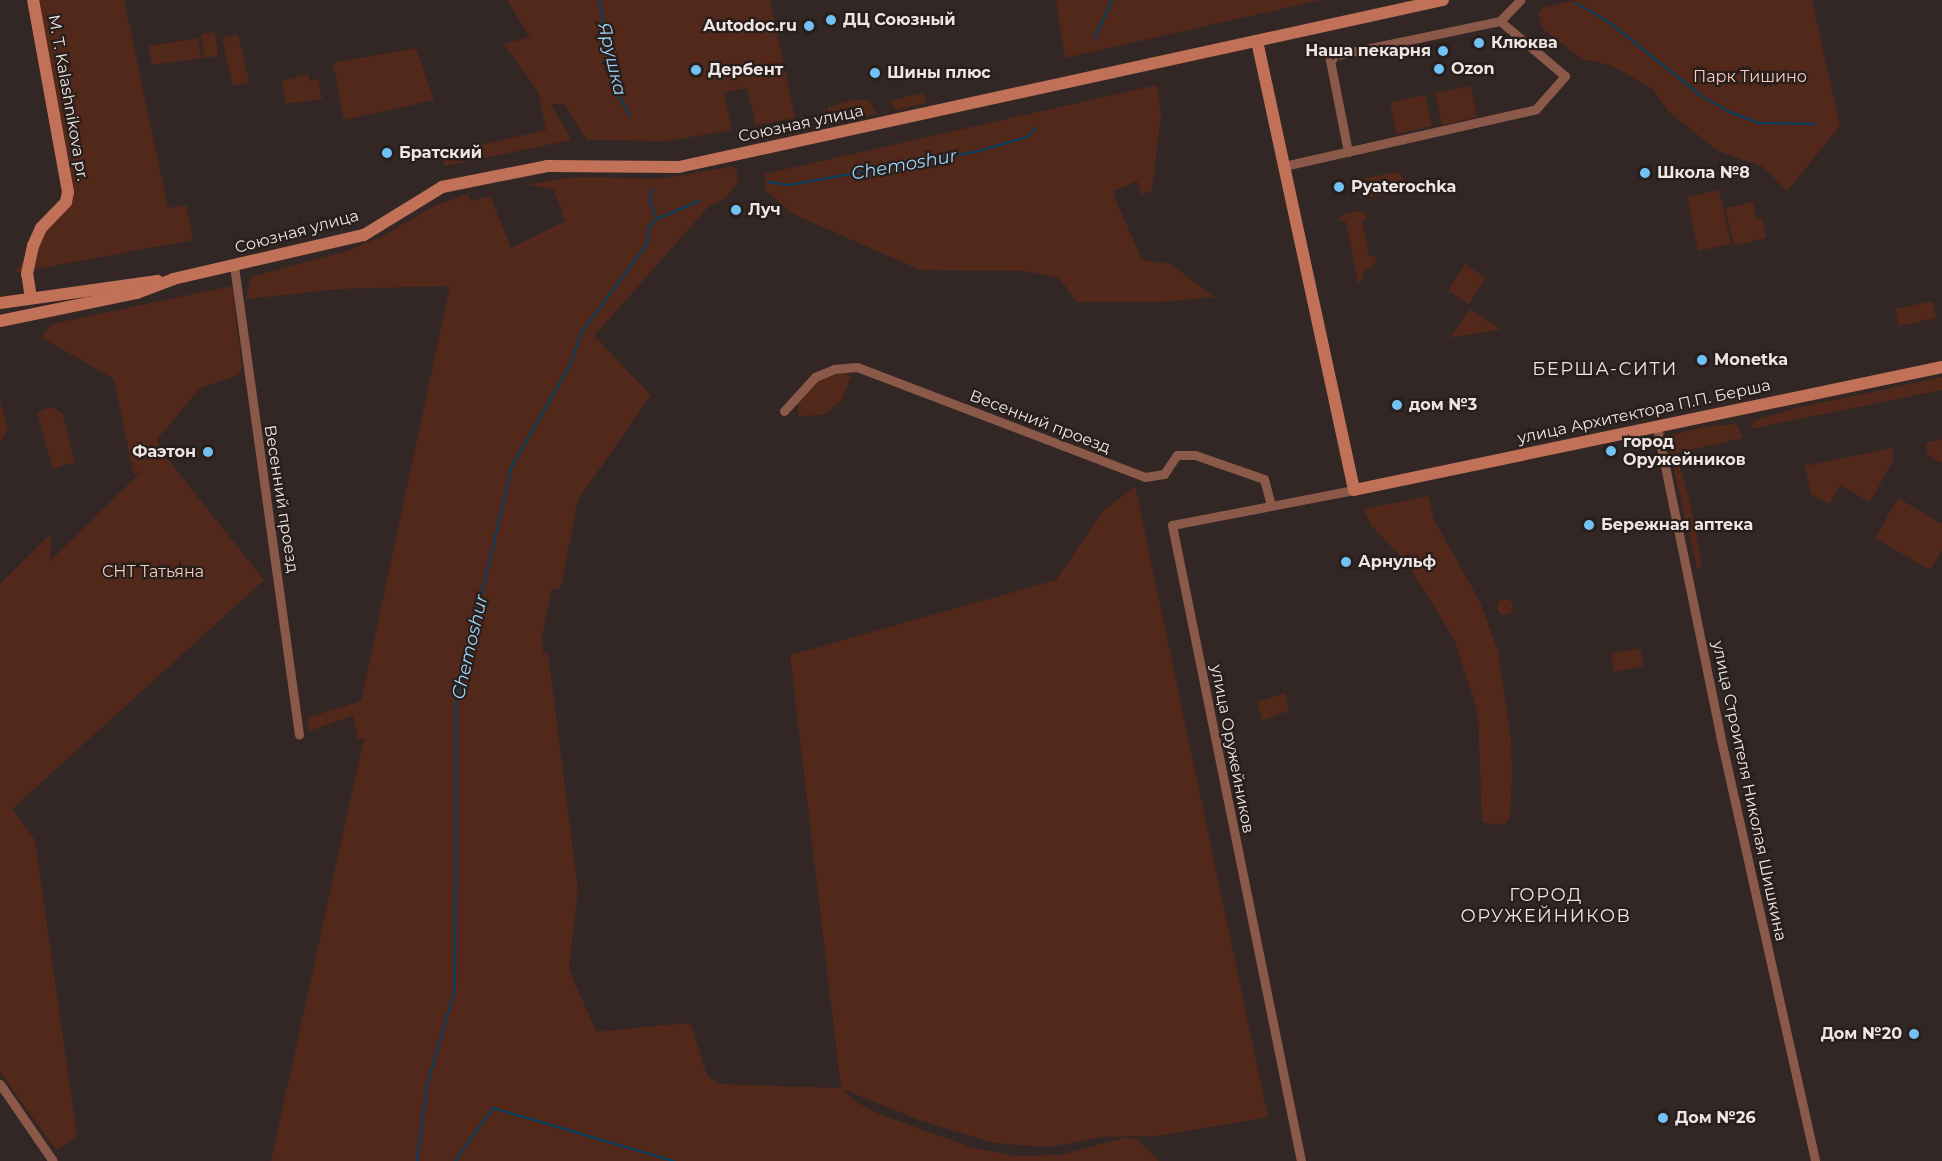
<!DOCTYPE html>
<html>
<head>
<meta charset="utf-8">
<style>
  body { margin:0 }
  #map { position:relative; width:1942px; height:1161px; overflow:hidden; background:#322724; font-family:Montserrat,sans-serif }
  div>[style] { position:absolute }
  .green>* { inset:0; background:#52281b }
  .round { border-radius:50% }
  .stream>* { height:2px; margin:-1px; padding:0 1px; transform-origin:1px; border-radius:1px; background:#024161 }
  .street>* { height:9px; margin:-4.5px; padding:0 4.5px; transform-origin:4.5px; border-radius:4.5px; background:#8b5949 }
  .secondary>* { height:12px; margin:-6px; padding:0 6px; transform-origin:6px; border-radius:6px; background:#c17158 }
  .dots>* { width:16px; height:16px; translate:-50% -50%; box-sizing:border-box; border:3px solid #281e1b; border-radius:50% }
  span { translate:-50% -50%; white-space:nowrap; text-align:center; line-height:1.15; -webkit-text-stroke:4.5px #281e1b; paint-order:stroke }
  .poi-label { font-size:16px; color:#ede6e4; font-weight:700 }
  .left { translate:0 -50%; text-align:left }
  .right { translate:-100% -50%; text-align:right }
  .park-label { font-size:16px; color:#f6ccbe }
  .street-label { font-size:16px; color:#ede6e4 }
  .water-label { font-size:18px; color:#9bd2f8; font-style:italic }
  .neighbourhood-label { font-size:18px; color:#ede6e4; letter-spacing:1.5px }
</style>
</head>
<body>
<div id="map">
  <div class="green">
    <div style="clip-path:polygon(28px 0,124px 0,168px 208px,186px 205px,193px 240px,15px 273px,65px 194px)"></div>
    <div style="clip-path:polygon(507px 0,770px 0,795px 118px,756px 125px,747px 88px,724px 92px,732px 130px,667px 141px,587px 140px,564px 104px,551px 104px,571px 140px,444px 166px,442px 154px,546px 130px,539px 93px,504px 44px,530px 37px)"></div>
    <div style="clip-path:polygon(1056px 0,1321px 0,1065px 58px)"></div>
    <div style="clip-path:polygon(1576px 0,1812px 0,1840px 126px,1787px 191px,1762px 166px,1718px 151px,1668px 111px,1653px 89px,1611px 65px,1582px 59px,1543px 29px,1538px 13px,1545px 7px)"></div>
    <div style="clip-path:polygon(215px 32px,218px 56px,204px 58px,201px 34px)"></div>
    <div style="clip-path:polygon(238px 34px,249px 82px,233px 86px,222px 38px)"></div>
    <div style="clip-path:polygon(198px 38px,201px 58px,152px 65px,149px 46px)"></div>
    <div style="clip-path:polygon(416px 48px,434px 100px,344px 120px,333px 63px)"></div>
    <div style="clip-path:polygon(308px 74px,310px 81px,318px 79px,322px 99px,286px 104px,282px 81px)"></div>
    <div style="clip-path:polygon(1157px 85px,1161px 114px,1152px 190px,1142px 195px,1137px 181px,1113px 191px,1114px 196px,1142px 260px,1170px 264px,1215px 297px,1161px 302px,1077px 302px,1059px 278px,1025px 271px,920px 270px,791px 213px,766px 190px,764px 174px)"></div>
    <div style="clip-path:polygon(1471px 86px,1477px 117px,1442px 125px,1435px 93px)"></div>
    <div style="clip-path:polygon(922px 93px,927px 103px,896px 110px,890px 101px)"></div>
    <div style="clip-path:polygon(1425px 95px,1432px 126px,1396px 134px,1390px 102px)"></div>
    <div style="clip-path:polygon(855px 99px,869px 101px,877px 114px,821px 127px,823px 112px,829px 107px)"></div>
    <div style="clip-path:polygon(733px 166px,737px 170px,738px 182px,725px 198px,708px 207px,594px 336px,651px 395px,578px 500px,560px 590px,552px 588px,542px 636px,543px 653px,548px 654px,578px 889px,569px 969px,596px 1032px,685px 1023px,691px 1025px,707px 1075px,719px 1084px,841px 1088px,790px 655px,1056px 580px,1103px 511px,1135px 486px,1268px 1117px,1157px 1136px,1103px 1137px,1049px 1147px,993px 1143px,919px 1120px,843px 1089px,854px 1101px,879px 1114px,973px 1148px,1016px 1156px,1060px 1155px,1124px 1138px,1137px 1139px,1159px 1161px,271px 1161px,364px 738px,358px 739px,353px 716px,309px 731px,307px 718px,361px 701px,450px 286px,340px 289px,246px 299px,251px 277px,347px 251px,383px 236px,436px 205px,467px 194px,472px 201px,490px 196px,511px 248px,565px 221px,554px 190px,528px 184px,578px 177px,662px 179px)"></div>
    <div style="clip-path:polygon(1398px 172px,1409px 189px,1370px 197px,1365px 178px)"></div>
    <div style="clip-path:polygon(1719px 190px,1731px 244px,1698px 251px,1687px 197px)"></div>
    <div style="clip-path:polygon(1753px 202px,1756px 219px,1762px 218px,1766px 238px,1734px 246px,1725px 208px)"></div>
    <div style="clip-path:polygon(1360px 211px,1369px 218px,1362px 220px,1369px 256px,1377px 257px,1373px 267px,1365px 269px,1361px 283px,1358px 283px,1346px 222px,1338px 220px,1342px 215px)"></div>
    <div style="clip-path:polygon(1465px 264px,1486px 278px,1469px 304px,1448px 291px)"></div>
    <div style="clip-path:polygon(232px 286px,242px 367px,238px 375px,200px 388px,158px 438px,158px 447px,264px 580px,12px 809px,35px 840px,77px 1137px,56px 1150px,0 1072px,0 584px,51px 534px,50px 561px,144px 469px,134px 476px,114px 379px,41px 337px,52px 324px)"></div>
    <div style="clip-path:polygon(1933px 301px,1936px 318px,1899px 326px,1895px 309px)"></div>
    <div style="clip-path:polygon(1470px 309px,1501px 329px,1450px 338px)"></div>
    <div style="clip-path:polygon(836px 373px,846px 372px,851px 377px,841px 401px,824px 415px,798px 416px,798px 400px,812px 383px)"></div>
    <div style="clip-path:polygon(1942px 377px,1942px 390px,1750px 429px,1755px 420px,1797px 408px)"></div>
    <div style="clip-path:polygon(0 401px,8px 428px,0 442px)"></div>
    <div style="clip-path:polygon(52px 407px,62px 413px,75px 462px,53px 469px,37px 412px)"></div>
    <div style="clip-path:polygon(1736px 424px,1743px 438px,1676px 453px,1691px 506px,1702px 568px,1697px 568px,1666px 436px,1703px 427px)"></div>
    <div style="clip-path:polygon(1942px 439px,1942px 463px,1928px 455px,1925px 443px)"></div>
    <div style="clip-path:polygon(1892px 448px,1894px 459px,1870px 502px,1840px 485px,1829px 504px,1811px 494px,1805px 466px)"></div>
    <div style="clip-path:polygon(1429px 496px,1433px 518px,1480px 602px,1498px 651px,1511px 740px,1512px 774px,1510px 816px,1506px 823px,1499px 825px,1482px 822px,1478px 713px,1454px 639px,1407px 563px,1370px 524px,1364px 509px)"></div>
    <div style="clip-path:polygon(1898px 498px,1942px 524px,1942px 550px,1930px 570px,1875px 538px)"></div>
    <div class="round" style="left:1497px;top:599px;width:16px;height:16px"></div>
    <div style="clip-path:polygon(1640px 648px,1643px 666px,1615px 672px,1611px 654px)"></div>
    <div style="clip-path:polygon(1285px 693px,1289px 711px,1262px 720px,1257px 702px)"></div>
  </div>
  <div class="stream">
    <div style="left:599px;top:0;width:94px;rotate:78.9deg"></div>
    <div style="left:617px;top:92px;width:27px;rotate:62deg"></div>
    <div style="left:1576px;top:3px;width:38px;rotate:30deg"></div>
    <div style="left:1609px;top:22px;width:117px;rotate:38.7deg"></div>
    <div style="left:1700px;top:95px;width:34px;rotate:30deg"></div>
    <div style="left:1730px;top:112px;width:30px;rotate:21deg"></div>
    <div style="left:1758px;top:123px;width:57px;rotate:1deg"></div>
    <div style="left:1095px;top:38px;width:42px;rotate:-65.9deg"></div>
    <div style="left:768px;top:182px;width:21px;rotate:8deg"></div>
    <div style="left:789px;top:185px;width:189px;rotate:-10.1deg"></div>
    <div style="left:975px;top:152px;width:54px;rotate:-16.1deg"></div>
    <div style="left:1027px;top:137px;width:13px;rotate:-45deg"></div>
    <div style="left:652px;top:189px;width:12px;rotate:99deg"></div>
    <div style="left:650px;top:201px;width:19px;rotate:69deg"></div>
    <div style="left:417px;top:1161px;width:77px;rotate:-82.5deg"></div>
    <div style="left:427px;top:1085px;width:100px;rotate:-73.7deg"></div>
    <div style="left:455px;top:989px;width:285px;rotate:-89.8deg"></div>
    <div style="left:456px;top:704px;width:244px;rotate:-76.8deg"></div>
    <div style="left:512px;top:466px;width:116px;rotate:-60.1deg"></div>
    <div style="left:570px;top:365px;width:37px;rotate:-70deg"></div>
    <div style="left:583px;top:330px;width:107px;rotate:-53.3deg"></div>
    <div style="left:647px;top:244px;width:16px;rotate:-86deg"></div>
    <div style="left:648px;top:228px;width:13px;rotate:-45deg"></div>
    <div style="left:657px;top:219px;width:46px;rotate:-23.2deg"></div>
    <div style="left:455px;top:1161px;width:65px;rotate:-54.4deg"></div>
    <div style="left:493px;top:1108px;width:188px;rotate:16.4deg"></div>
  </div>
  <div class="street">
    <div style="left:1348px;top:152px;width:94px;rotate:-101.1deg"></div>
    <div style="left:1330px;top:60px;width:9px;rotate:-36deg"></div>
    <div style="left:1337px;top:55px;width:167px;rotate:-11.8deg"></div>
    <div style="left:1500px;top:21px;width:29px;rotate:-46deg"></div>
    <div style="left:1284px;top:166px;width:258px;rotate:-12.7deg"></div>
    <div style="left:1536px;top:109px;width:44px;rotate:-48.7deg"></div>
    <div style="left:1565px;top:76px;width:85px;rotate:-139.8deg"></div>
    <div style="left:234px;top:266px;width:473px;rotate:82.1deg"></div>
    <div style="left:784px;top:411px;width:46px;rotate:-47.6deg"></div>
    <div style="left:815px;top:377px;width:21px;rotate:-23deg"></div>
    <div style="left:834px;top:369px;width:23px;rotate:-5deg"></div>
    <div style="left:857px;top:367px;width:308px;rotate:20.9deg"></div>
    <div style="left:1145px;top:477px;width:19px;rotate:-9deg"></div>
    <div style="left:1164px;top:474px;width:23px;rotate:-56deg"></div>
    <div style="left:1177px;top:455px;width:18px"></div>
    <div style="left:1195px;top:455px;width:73px;rotate:19.2deg"></div>
    <div style="left:1264px;top:479px;width:28px;rotate:75deg"></div>
    <div style="left:1657px;top:427px;width:314px;rotate:78.4deg"></div>
    <div style="left:1720px;top:735px;width:436px;rotate:77.4deg"></div>
    <div style="left:0;top:1084px;width:93px;rotate:55.5deg"></div>
    <div style="left:1301px;top:1161px;width:649px;rotate:-101.47deg"></div>
    <div style="left:1172px;top:525px;width:185px;rotate:-10.9deg"></div>
  </div>
  <div class="secondary">
    <div style="left:1257px;top:41px;width:459px;rotate:77.8deg"></div>
    <div style="left:1354px;top:490px;width:601px;rotate:-11.81deg"></div>
    <div style="left:31px;top:298px;width:24px;rotate:-99deg"></div>
    <div style="left:27px;top:274px;width:29px;rotate:-78deg"></div>
    <div style="left:33px;top:246px;width:20px;rotate:-66deg"></div>
    <div style="left:41px;top:228px;width:36px;rotate:-46deg"></div>
    <div style="left:66px;top:202px;width:10px;rotate:-79deg"></div>
    <div style="left:68px;top:192px;width:195px;rotate:-100.3deg"></div>
    <div style="left:0;top:303px;width:159px;rotate:-8deg"></div>
    <div style="left:0;top:321px;width:140px;rotate:-11.6deg"></div>
    <div style="left:137px;top:293px;width:39px;rotate:-21deg"></div>
    <div style="left:173px;top:279px;width:196px;rotate:-13deg"></div>
    <div style="left:364px;top:235px;width:92px;rotate:-31.6deg"></div>
    <div style="left:442px;top:187px;width:107px;rotate:-11.3deg"></div>
    <div style="left:547px;top:166px;width:132px;rotate:0.4deg"></div>
    <div style="left:679px;top:167px;width:782px;rotate:-12.33deg"></div>
  </div>
  <div class="dots">
    <div style="left:831px;top:20px;background:#72c1f5"></div>
    <div style="left:809px;top:26px;background:#72c1f5"></div>
    <div style="left:1479px;top:43px;background:#72c1f5"></div>
    <div style="left:1443px;top:51px;background:#72c1f5"></div>
    <div style="left:1439px;top:69px;background:#72c1f5"></div>
    <div style="left:696px;top:70px;background:#72c1f5"></div>
    <div style="left:875px;top:73px;background:#72c1f5"></div>
    <div style="left:387px;top:153px;background:#72c1f5"></div>
    <div style="left:1645px;top:173px;background:#72c1f5"></div>
    <div style="left:1339px;top:187px;background:#72c1f5"></div>
    <div style="left:736px;top:210px;background:#72c1f5"></div>
    <div style="left:1702px;top:360px;background:#72c1f5"></div>
    <div style="left:1397px;top:405px;background:#72c1f5"></div>
    <div style="left:1611px;top:451px;background:#72c1f5"></div>
    <div style="left:208px;top:452px;background:#72c1f5"></div>
    <div style="left:1589px;top:525px;background:#72c1f5"></div>
    <div style="left:1346px;top:562px;background:#72c1f5"></div>
    <div style="left:1914px;top:1034px;background:#72c1f5"></div>
    <div style="left:1663px;top:1118px;background:#72c1f5"></div>
  </div>
  <div class="poi-label">
    <span class="left" style="left:843px;top:20px">ДЦ Союзный</span>
    <span class="right" style="left:797px;top:26px">Autodoc.ru</span>
    <span class="left" style="left:1491px;top:43px">Клюква</span>
    <span class="right" style="left:1431px;top:51px">Наша пекарня</span>
    <span class="left" style="left:1451px;top:69px">Ozon</span>
    <span class="left" style="left:708px;top:70px">Дербент</span>
    <span class="left" style="left:887px;top:73px">Шины плюс</span>
    <span class="left" style="left:399px;top:153px">Братский</span>
    <span class="left" style="left:1657px;top:173px">Школа №8</span>
    <span class="left" style="left:1351px;top:187px">Pyaterochka</span>
    <span class="left" style="left:748px;top:210px">Луч</span>
    <span class="left" style="left:1714px;top:360px">Monetka</span>
    <span class="left" style="left:1409px;top:405px">дом №3</span>
    <span class="left" style="left:1623px;top:451px">город<br>Оружейников</span>
    <span class="right" style="left:196px;top:452px">Фаэтон</span>
    <span class="left" style="left:1601px;top:525px">Бережная аптека</span>
    <span class="left" style="left:1358px;top:562px">Арнульф</span>
    <span class="right" style="left:1902px;top:1034px">Дом №20</span>
    <span class="left" style="left:1675px;top:1118px">Дом №26</span>
  </div>
  <div class="park-label">
    <span style="left:1750px;top:77px">Парк Тишино</span>
    <span style="left:153px;top:572px">СНТ Татьяна</span>
  </div>
  <div class="street-label">
    <span style="left:68px;top:98px;rotate:80deg">M. T. Kalashnikova pr.</span>
    <span style="left:801px;top:124px;rotate:-12deg">Союзная улица</span>
    <span style="left:297px;top:232px;rotate:-15deg">Союзная улица</span>
    <span style="left:1644px;top:412px;rotate:-12deg">улица Архитектора П.П. Берша</span>
    <span style="left:1040px;top:422px;rotate:21deg">Весенний проезд</span>
    <span style="left:281px;top:499px;rotate:81deg">Весенний проезд</span>
    <span style="left:1232px;top:749px;rotate:79deg">улица Оружейников</span>
    <span style="left:1749px;top:791px;rotate:78deg">улица Строителя Николая Шишкина</span>
  </div>
  <div class="water-label">
    <span style="left:612px;top:59px;rotate:77deg">Ярушка</span>
    <span style="left:904px;top:165px;rotate:-10deg">Chemoshur</span>
    <span style="left:470px;top:647px;rotate:-77deg">Chemoshur</span>
  </div>
  <div class="neighbourhood-label">
    <span style="left:1605px;top:369px">БЕРША-СИТИ</span>
    <span style="left:1546px;top:906px">ГОРОД<br>ОРУЖЕЙНИКОВ</span>
  </div>
</div>
</body>
</html>
